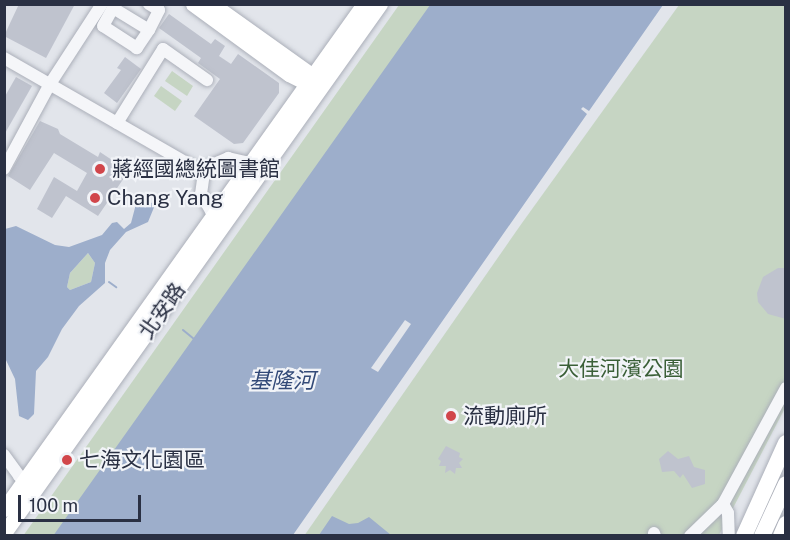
<!DOCTYPE html>
<html>
<head>
<meta charset="utf-8">
<style>
  body { margin:0 }
  #map { position:relative; width:790px; height:540px; overflow:hidden; background:#e2e5eb; font-family:"Public Sans","Noto Sans TC",sans-serif }
  div>[style] { position:absolute }
  .green>* { inset:0; background:#c6d5c3 }
  .water>* { inset:0; background:#9daecb }
  .pier>* { inset:0; background:#e2e5eb }
  .stream>* { height:2px; margin:-1px; padding:0 1px; transform-origin:1px; border-radius:1px; background:#9daecb }
  .building>* { inset:0; background:#bfc3ce }
  .roads { filter:drop-shadow(0 0 2px #abafb9) drop-shadow(0 0 2px #abafb9) }
  .minor>* { height:12px; margin:-6px; padding:0 6px; transform-origin:6px; border-radius:6px; background:#f5f6f9 }
  .major>* { height:15px; margin:-7.5px; padding:0 7.5px; transform-origin:7.5px; border-radius:7.5px; background:#fff }
  .highway>* { height:16px; margin:-8px; padding:0 8px; transform-origin:8px; border-radius:8px; background:#fff }
  .dots>* { width:16px; height:16px; translate:-50% -50%; box-sizing:border-box; border:3px solid #f2f4f8; border-radius:50% }
  span { translate:-50% -50%; white-space:nowrap; text-align:center; line-height:1.15; -webkit-text-stroke:4.5px #f2f4f8; paint-order:stroke }
  .poi-label { font-size:21px; color:#2a3043 }
  .left { translate:0 -50%; text-align:left }
  .street-label { font-size:21px; color:#2a3043 }
  .park-label { font-size:21px; color:#3a5f37 }
  .water-label { font-size:22px; color:#334a78; font-style:italic }
  .frame { position:absolute; inset:0; border:6px solid #2a3043; pointer-events:none }
  .scale { position:absolute; left:18px; top:495px; width:123px; height:27px; box-sizing:border-box; border:3px solid #2a3043; border-top:0; padding-left:8px; font-size:18px; line-height:21px; white-space:nowrap; color:#2a3043; -webkit-text-stroke:4px #f2f4f8; paint-order:stroke }
</style>
</head>
<body>
<div id="map">
  <div class="green">
    <div style="clip-path:polygon(399px 5px,438px 5px,61px 535px,23px 536px)"></div>
    <div style="clip-path:polygon(679px 5px,785px 5px,785px 408px,719px 535px,304px 536px,522px 223px)"></div>
    <div style="clip-path:polygon(172px 71px,193px 86px,187px 96px,165px 81px)"></div>
    <div style="clip-path:polygon(161px 86px,182px 101px,175px 111px,154px 96px)"></div>
    <div style="clip-path:polygon(88px 253px,95px 263px,91px 282px,70px 290px,67px 287px,70px 273px)"></div>
  </div>
  <div class="water">
    <div style="clip-path:polygon(430px 5px,663px 5px,589px 111px,583px 107px,581px 109px,587px 114px,293px 535px,53px 536px)"></div>
    <div style="clip-path:polygon(evenodd,142px 197px,155px 205px,148px 222px,126px 232px,110px 250px,105px 263px,105px 283px,79px 306px,62px 329px,48px 357px,36px 371px,34px 414px,28px 420px,19px 416px,15px 379px,5px 358px,5px 229px,16px 226px,55px 245px,69px 247px,102px 235px,112px 223px,117px 222px,124px 229px,131px 223px,136px 204px,142px 197px,88px 253px,95px 263px,91px 282px,70px 290px,67px 287px,70px 273px,88px 253px)"></div>
    <div style="clip-path:polygon(332px 516px,349px 524px,358px 523px,369px 517px,391px 535px,319px 535px)"></div>
  </div>
  <div class="pier">
    <div style="clip-path:polygon(405px 320px,411px 324px,378px 372px,371px 368px)"></div>
  </div>
  <div class="stream">
    <div style="left:109px;top:282px;width:9px;rotate:36deg"></div>
    <div style="left:183px;top:330px;width:13px;rotate:39deg"></div>
  </div>
  <div class="building">
    <div style="clip-path:polygon(19px 4px,75px 4px,46px 58px,4px 36px)"></div>
    <div style="clip-path:polygon(169px 14px,211px 44px,215px 39px,225px 46px,219px 56px,231px 64px,238px 54px,279px 83px,279px 93px,243px 143px,234px 144px,194px 116px,220px 79px,198px 63px,201px 58px,159px 28px)"></div>
    <div style="clip-path:polygon(125px 57px,141px 69px,117px 103px,104px 93px,121px 70px,117px 68px)"></div>
    <div style="clip-path:polygon(16px 77px,32px 86px,4px 135px,4px 98px)"></div>
    <div style="clip-path:polygon(40px 121px,58px 129px,60px 134px,98px 157px,100px 152px,118px 164px,116px 167px,126px 175px,98px 216px,66px 196px,52px 218px,37px 209px,54px 177px,77px 191px,87px 173px,54px 153px,30px 190px,8px 176px)"></div>
    <div style="clip-path:polygon(778px 268px,786px 268px,786px 319px,768px 314px,758px 302px,757px 293px,763px 277px)"></div>
    <div style="clip-path:polygon(446px 446px,460px 453px,459px 457px,463px 459px,459px 463px,462px 468px,456px 468px,455px 474px,450px 470px,445px 473px,446px 466px,439px 466px,441px 461px,438px 459px)"></div>
    <div style="clip-path:polygon(668px 451px,678px 459px,689px 456px,694px 467px,705px 470px,705px 484px,692px 488px,683px 474px,680px 478px,674px 471px,662px 472px,659px 459px)"></div>
  </div>
  <div class="roads">
    <div class="minor">
      <div style="left:113px;top:8px;width:42px;rotate:31.4deg"></div>
      <div style="left:149px;top:30px;width:22px;rotate:124deg"></div>
      <div style="left:137px;top:48px;width:40px;rotate:-147.1deg"></div>
      <div style="left:103px;top:26px;width:21px;rotate:-61deg"></div>
      <div style="left:149px;top:30px;width:22px;rotate:-63deg"></div>
      <div style="left:159px;top:10px;width:12px;rotate:-149deg"></div>
      <div style="left:4px;top:58px;width:231px;rotate:29.9deg"></div>
      <div style="left:117px;top:123px;width:87px;rotate:-58.1deg"></div>
      <div style="left:163px;top:49px;width:54px;rotate:35.2deg"></div>
      <div style="left:4px;top:169px;width:97px;rotate:-61.6deg"></div>
      <div style="left:50px;top:84px;width:95px;rotate:-57deg"></div>
      <div style="left:221px;top:218px;width:12px;rotate:-145deg"></div>
      <div style="left:211px;top:211px;width:20px;rotate:-120deg"></div>
      <div style="left:201px;top:194px;width:21px;rotate:-82deg"></div>
      <div style="left:204px;top:173px;width:9px;rotate:-49deg"></div>
      <div style="left:210px;top:166px;width:20px;rotate:-24deg"></div>
      <div style="left:228px;top:158px;width:18px;rotate:13deg"></div>
      <div style="left:246px;top:162px;width:14px;rotate:36deg"></div>
      <div style="left:4px;top:455px;width:26px;rotate:54deg"></div>
      <div style="left:19px;top:476px;width:15px;rotate:37deg"></div>
      <div style="left:723px;top:504px;width:10px;rotate:61deg"></div>
      <div style="left:728px;top:513px;width:23px;rotate:88deg"></div>
      <div style="left:654px;top:533px;width:3px;rotate:72deg"></div>
      <div style="left:690px;top:536px;width:46px;rotate:-44.1deg"></div>
      <div style="left:723px;top:504px;width:132px;rotate:-61.5deg"></div>
    </div>
    <div class="major">
      <div style="left:193px;top:4px;width:119px;rotate:36.1deg"></div>
      <div style="left:289px;top:74px;width:29px;rotate:27deg"></div>
      <div style="left:212px;top:4px;width:124px;rotate:35.5deg"></div>
      <div style="left:313px;top:76px;width:9px;rotate:58deg"></div>
      <div style="left:4px;top:509px;width:620px;rotate:-54.52deg"></div>
      <div style="left:4px;top:533px;width:649px;rotate:-54.6deg"></div>
    </div>
    <div class="highway">
      <div style="left:744px;top:536px;width:102px;rotate:-65.7deg"></div>
      <div style="left:762px;top:536px;width:57px;rotate:-65.2deg"></div>
      <div style="left:781px;top:536px;width:13px;rotate:-67deg"></div>
    </div>
  </div>
  <div class="dots">
    <div style="left:100px;top:169px;background:#d1464b"></div>
    <div style="left:95px;top:198px;background:#d1464b"></div>
    <div style="left:451px;top:416px;background:#d1464b"></div>
    <div style="left:67px;top:460px;background:#d1464b"></div>
  </div>
  <div class="poi-label">
    <span class="left" style="left:112px;top:169px">蔣經國總統圖書館</span>
    <span class="left" style="left:107px;top:198px">Chang Yang</span>
    <span class="left" style="left:463px;top:416px">流動廁所</span>
    <span class="left" style="left:79px;top:460px">七海文化園區</span>
  </div>
  <div class="street-label">
    <span style="left:162px;top:311px;rotate:-55deg">北安路</span>
  </div>
  <div class="park-label">
    <span style="left:621px;top:369px">大佳河濱公園</span>
  </div>
  <div class="water-label">
    <span style="left:282px;top:381px">基隆河</span>
  </div>
  <div class="frame"></div>
  <div class="scale">100 m</div>
</div>
</body>
</html>
